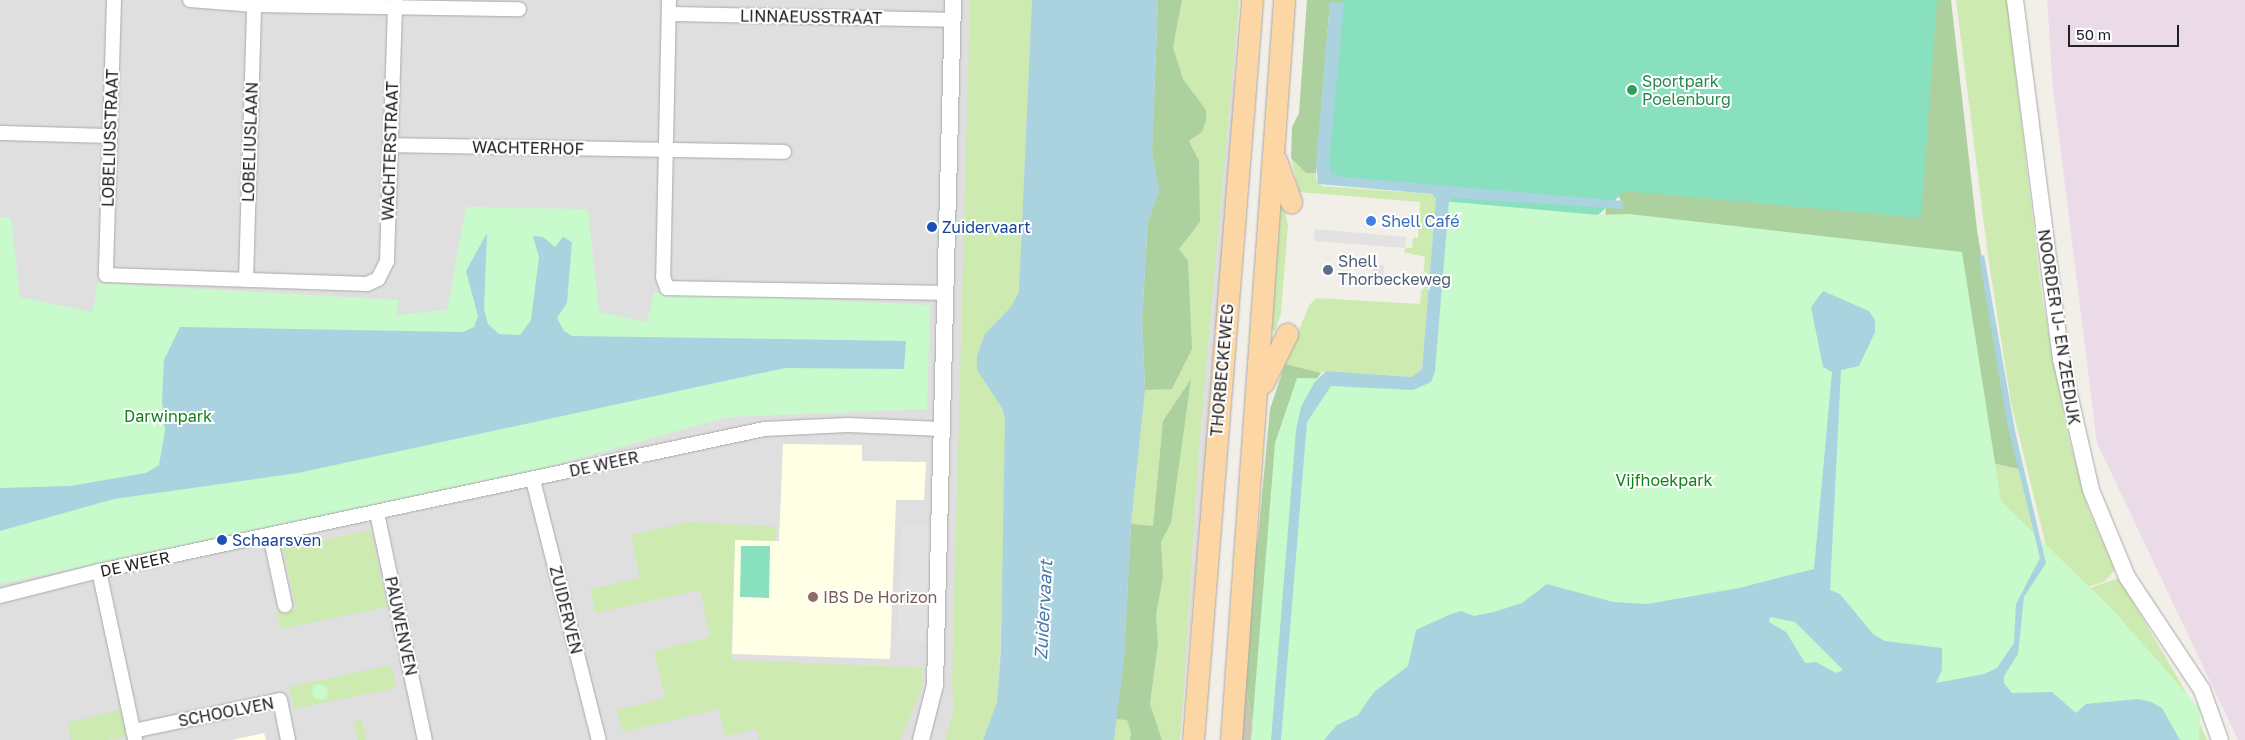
<!DOCTYPE html>
<html>
<head>
<meta charset="utf-8">
<style>
  body { margin:0 }
  #map { position:relative; width:2245px; height:740px; overflow:hidden; background:#f2efe9; font-family:"Golos Text",sans-serif }
  div>[style] { position:absolute }
  .residential>* { inset:0; background:#e0dfdf }
  .industrial>* { inset:0; background:#ebdbe8 }
  .education>* { inset:0; background:#ffffe5 }
  .construction>* { inset:0; background:#c7c7b4 }
  .grass>* { inset:0; background:#cdebb0 }
  .forest>* { inset:0; background:#add19e }
  .park>* { inset:0; background:#c8facc }
  .round { border-radius:50% }
  .pitch>* { inset:0; background:#88e0be }
  .parking>* { inset:0; background:#e2e2e2 }
  .water>* { inset:0; background:#aad3df }
  .roads { filter:drop-shadow(0 0 1px #a9a9a9) drop-shadow(0 0 1px #a9a9a9) }
  .minor>* { height:14px; margin:-7px; padding:0 7px; transform-origin:7px; border-radius:7px; background:#fff }
  .tertiary>* { height:16px; margin:-8px; padding:0 8px; transform-origin:8px; border-radius:8px; background:#fff }
  .primary>* { height:21px; margin:-10.5px; padding:0 10.5px; transform-origin:10.5px; border-radius:10.5px; background:#fcd6a4 }
  .dots>* { width:14px; height:14px; translate:-50% -50%; box-sizing:border-box; border:2px solid #fff; border-radius:50% }
  span { translate:-50% -50%; white-space:nowrap; text-align:center; line-height:1.15; -webkit-text-stroke:4px #fff; paint-order:stroke }
  .street-label { font-size:16px; color:#222 }
  .leisure-label { font-size:16px; color:#27864d }
  .left { translate:0 -50%; text-align:left }
  .shop-label { font-size:16px; color:#366cbe }
  .transit-label { font-size:16px; color:#164399 }
  .service-label { font-size:16px; color:#4e5e75 }
  .park-label { font-size:16px; color:#0c8416 }
  .education-label { font-size:16px; color:#785e54 }
  .water-label { font-size:18px; color:#4a7aab; font-style:italic }
  .scale { position:absolute; left:2068px; top:25px; width:111px; height:22px; box-sizing:border-box; border:2px solid #222; border-top:0; padding-left:6px; font-size:15px; line-height:18px; white-space:nowrap; color:#222; -webkit-text-stroke:4px #fff; paint-order:stroke }
</style>
</head>
<body>
<div id="map">
  <div class="residential">
    <div style="clip-path:polygon(0 0,1239px 0,1224px 261px,1180px 740px,0 740px)"></div>
  </div>
  <div class="industrial">
    <div style="clip-path:polygon(2047px 0,2245px 0,2245px 740px,2238px 740px,2097px 443px,2053px 89px)"></div>
  </div>
  <div class="education">
    <div style="clip-path:polygon(783px 444px,862px 445px,862px 461px,926px 462px,924px 500px,896px 500px,890px 659px,732px 654px,735px 539px,779px 541px)"></div>
    <div style="clip-path:polygon(264px 733px,266px 740px,232px 740px)"></div>
  </div>
  <div class="construction">
    <div style="clip-path:polygon(1242px 668px,1256px 740px,1236px 740px)"></div>
  </div>
  <div class="grass">
    <div style="clip-path:polygon(970px 0,1032px 0,1019px 292px,1010px 308px,995px 323px,977px 356px,977px 370px,1002px 408px,1005px 418px,1003px 569px,997px 702px,983px 740px,945px 740px,954px 709px,952px 681px)"></div>
    <div style="clip-path:polygon(1182px 0,1239px 0,1199px 448px,1180px 740px,1162px 740px,1150px 704px,1158px 643px,1156px 615px,1163px 577px,1161px 541px,1171px 523px,1190px 380px,1163px 421px,1153px 526px,1131px 524px,1145px 390px,1172px 389px,1179px 249px,1200px 222px,1199px 161px,1188px 141px,1196px 138px,1206px 120px,1206px 110px,1183px 79px,1173px 47px)"></div>
    <div style="clip-path:polygon(1956px 0,2007px 0,2042px 297px,2066px 427px,2088px 509px,2115px 570px,2104px 582px,2064px 593px,2045px 542px,2011px 403px,1988px 256px)"></div>
    <div style="clip-path:polygon(1291px 158px,1306px 172px,1316px 173px,1316px 179px,1322px 186px,1432px 194px,1436px 199px,1422px 369px,1413px 377px,1326px 371px,1321px 373px,1285px 365px,1309px 305px,1317px 298px,1420px 304px,1425px 257px,1404px 252px,1405px 248px,1412px 248px,1413px 238px,1418px 238px,1420px 202px,1299px 192px)"></div>
    <div style="clip-path:polygon(1283px 203px,1288px 225px,1281px 313px,1275px 332px,1269px 327px,1278px 205px)"></div>
    <div style="clip-path:polygon(1974px 459px,2023px 470px,2041px 547px,2024px 540px)"></div>
    <div style="clip-path:polygon(689px 522px,777px 527px,775px 541px,735px 540px,731px 660px,923px 668px,922px 688px,900px 740px,759px 740px,756px 729px,725px 736px,719px 709px,623px 732px,617px 710px,665px 698px,654px 651px,710px 637px,700px 590px,595px 613px,590px 589px,640px 578px,631px 535px)"></div>
    <div style="clip-path:polygon(371px 530px,387px 607px,281px 629px,277px 612px,296px 609px,283px 549px)"></div>
    <div style="clip-path:polygon(2119px 578px,2186px 692px,2207px 740px,2195px 740px,2066px 596px)"></div>
    <div style="clip-path:polygon(391px 665px,396px 688px,294px 709px,289px 687px)"></div>
    <div style="clip-path:polygon(120px 710px,126px 736px,108px 740px,71px 740px,67px 723px)"></div>
    <div style="clip-path:polygon(1115px 719px,1127px 720px,1131px 733px,1130px 740px,1114px 740px)"></div>
    <div style="clip-path:polygon(362px 720px,366px 740px,358px 740px,354px 722px)"></div>
  </div>
  <div class="forest">
    <div style="clip-path:polygon(1158px 0,1182px 0,1173px 47px,1183px 79px,1206px 110px,1206px 120px,1202px 132px,1189px 141px,1199px 161px,1200px 222px,1179px 249px,1188px 261px,1192px 349px,1172px 389px,1145px 390px,1142px 319px,1148px 221px,1159px 191px,1152px 152px)"></div>
    <div style="clip-path:polygon(1307px 0,1364px 0,1352px 157px,1330px 2px,1316px 173px,1306px 173px,1291px 158px,1292px 127px,1299px 113px)"></div>
    <div style="clip-path:polygon(1924px 0,1951px 0,1977px 230px,1999px 358px,2023px 470px,1974px 459px,1605px 218px,1606px 207px,1623px 208px,1608px 164px)"></div>
    <div style="clip-path:polygon(1285px 364px,1321px 373px,1309px 390px,1256px 740px,1242px 668px,1248px 591px,1258px 538px,1270px 409px)"></div>
    <div style="clip-path:polygon(1191px 379px,1171px 523px,1161px 542px,1163px 577px,1156px 615px,1158px 643px,1150px 704px,1162px 740px,1130px 740px,1131px 733px,1127px 720px,1115px 719px,1124px 659px,1131px 524px,1153px 526px,1163px 421px)"></div>
  </div>
  <div class="park">
    <div style="clip-path:polygon(1442px 201px,1598px 215px,1629px 214px,1962px 252px,2001px 501px,2112px 609px,2200px 709px,2199px 740px,1251px 740px,1275px 443px,1297px 378px,1423px 380px)"></div>
    <div style="clip-path:polygon(466px 207px,588px 209px,599px 312px,647px 322px,654px 292px,930px 305px,927px 409px,728px 417px,540px 469px,0 584px,0 217px,11px 218px,20px 297px,92px 312px,98px 283px,399px 300px,396px 315px,447px 310px)"></div>
    <div class="round" style="left:312px;top:684px;width:16px;height:16px"></div>
  </div>
  <div class="pitch">
    <div style="clip-path:polygon(1342px 0,1937px 0,1921px 218px,1625px 191px,1598px 215px,1442px 201px,1444px 192px,1324px 179px)"></div>
    <div style="clip-path:polygon(741px 546px,770px 546px,769px 598px,740px 597px)"></div>
  </div>
  <div class="parking">
    <div style="clip-path:polygon(1315px 229px,1406px 237px,1405px 248px,1314px 241px)"></div>
    <div style="clip-path:polygon(1373px 264px,1384px 265px,1383px 285px,1371px 285px)"></div>
    <div style="clip-path:polygon(902px 524px,933px 525px,929px 642px,897px 641px)"></div>
  </div>
  <div class="water">
    <div style="clip-path:polygon(1032px 0,1158px 0,1152px 152px,1159px 191px,1148px 221px,1142px 319px,1145px 390px,1131px 524px,1124px 659px,1114px 740px,983px 740px,997px 702px,1001px 650px,1005px 418px,1002px 408px,977px 370px,977px 356px,985px 334px,1010px 308px,1019px 292px)"></div>
    <div style="clip-path:polygon(1330px 2px,1344px 3px,1329px 163px,1331px 173px,1345px 177px,1623px 201px,1623px 209px,1454px 198px,1449px 202px,1435px 371px,1431px 382px,1413px 390px,1331px 386px,1307px 422px,1281px 740px,1271px 740px,1296px 430px,1301px 407px,1314px 383px,1326px 371px,1412px 377px,1422px 369px,1435px 210px,1436px 199px,1432px 194px,1318px 184px,1316px 164px)"></div>
    <div style="clip-path:polygon(487px 233px,484px 309px,488px 324px,499px 334px,520px 335px,531px 320px,539px 257px,533px 236px,543px 237px,555px 247px,563px 237px,572px 242px,567px 303px,557px 318px,564px 331px,572px 336px,906px 341px,904px 369px,785px 368px,298px 473px,114px 499px,0 531px,0 488px,70px 486px,146px 473px,159px 465px,165px 431px,162px 401px,164px 360px,180px 327px,463px 332px,474px 327px,478px 316px,466px 271px)"></div>
    <div style="clip-path:polygon(evenodd,1984px 255px,2015px 431px,2046px 563px,2024px 597px,2018px 654px,2004px 676px,2004px 683px,2012px 693px,2052px 692px,2076px 713px,2086px 704px,2138px 699px,2151px 702px,2162px 708px,2180px 740px,1324px 740px,1337px 725px,1358px 715px,1374px 692px,1408px 666px,1416px 630px,1451px 614px,1461px 611px,1474px 616px,1494px 612px,1522px 603px,1547px 584px,1613px 602px,1647px 604px,1739px 588px,1814px 569px,1832px 372px,1823px 367px,1811px 307px,1823px 291px,1869px 311px,1875px 320px,1875px 332px,1859px 366px,1841px 370px,1830px 590px,1840px 594px,1873px 634px,1885px 641px,1942px 648px,1942px 670px,1936px 683px,1984px 674px,1997px 668px,2014px 643px,2016px 604px,2040px 558px,2006px 418px,1979px 257px,1984px 255px,1770px 617px,1795px 622px,1843px 670px,1836px 673px,1816px 662px,1805px 663px,1786px 632px,1769px 622px,1770px 617px)"></div>
  </div>
  <div class="roads">
    <div class="minor">
      <div style="left:114px;top:0;width:275px;rotate:91.7deg"></div>
      <div style="left:106px;top:275px;width:261px;rotate:2deg"></div>
      <div style="left:367px;top:284px;width:12px;rotate:-24deg"></div>
      <div style="left:378px;top:279px;width:20px;rotate:-63deg"></div>
      <div style="left:387px;top:261px;width:261px;rotate:-88.2deg"></div>
      <div style="left:190px;top:0;width:64px;rotate:4.5deg"></div>
      <div style="left:254px;top:5px;width:265px;rotate:0.9deg"></div>
      <div style="left:669px;top:0;width:277px;rotate:91.2deg"></div>
      <div style="left:663px;top:277px;width:12px;rotate:70deg"></div>
      <div style="left:667px;top:288px;width:277px;rotate:1deg"></div>
      <div style="left:669px;top:14px;width:283px;rotate:1.2deg"></div>
      <div style="left:0;top:133px;width:110px;rotate:1.6deg"></div>
      <div style="left:390px;top:145px;width:394px;rotate:1deg"></div>
      <div style="left:246px;top:280px;width:275px;rotate:-88.3deg"></div>
      <div style="left:533px;top:480px;width:268px;rotate:75.8deg"></div>
      <div style="left:377px;top:513px;width:232px;rotate:78.1deg"></div>
      <div style="left:270px;top:535px;width:72px;rotate:77.9deg"></div>
      <div style="left:99px;top:571px;width:172px;rotate:77.9deg"></div>
      <div style="left:0;top:596px;width:102px;rotate:-14.2deg"></div>
      <div style="left:99px;top:571px;width:680px;rotate:-12.05deg"></div>
      <div style="left:764px;top:429px;width:84px;rotate:-2.7deg"></div>
      <div style="left:848px;top:425px;width:94px;rotate:2.4deg"></div>
      <div style="left:133px;top:731px;width:150px;rotate:-11.9deg"></div>
      <div style="left:280px;top:700px;width:41px;rotate:78.7deg"></div>
    </div>
    <div class="tertiary">
      <div style="left:2015px;top:0;width:362px;rotate:82.7deg"></div>
      <div style="left:2061px;top:359px;width:134px;rotate:77.1deg"></div>
      <div style="left:2091px;top:490px;width:94px;rotate:67.5deg"></div>
      <div style="left:2127px;top:577px;width:136px;rotate:56.4deg"></div>
      <div style="left:2202px;top:690px;width:53px;rotate:70.2deg"></div>
      <div style="left:921px;top:740px;width:57px;rotate:-75.7deg"></div>
      <div style="left:935px;top:685px;width:685px;rotate:-88.49deg"></div>
    </div>
    <div class="primary">
      <div style="left:1276px;top:160px;width:45px;rotate:70.3deg"></div>
      <div style="left:1263px;top:383px;width:55px;rotate:-63.9deg"></div>
      <div style="left:1193px;top:740px;width:742px;rotate:-85.44deg"></div>
      <div style="left:1231px;top:740px;width:742px;rotate:-85.9deg"></div>
    </div>
  </div>
  <div class="dots">
    <div style="left:1632px;top:90px;background:#2e9e5b"></div>
    <div style="left:1371px;top:221px;background:#3f7fe0"></div>
    <div style="left:932px;top:227px;background:#1a4fb4"></div>
    <div style="left:1328px;top:270px;background:#5c6f8a"></div>
    <div style="left:222px;top:540px;background:#1a4fb4"></div>
    <div style="left:813px;top:597px;background:#8d6e63"></div>
  </div>
  <div class="street-label">
    <span style="left:811px;top:17px;rotate:1deg">LINNAEUSSTRAAT</span>
    <span style="left:110px;top:138px;rotate:-88deg">LOBELIUSSTRAAT</span>
    <span style="left:250px;top:142px;rotate:-88deg">LOBELIUSLAAN</span>
    <span style="left:528px;top:148px;rotate:1deg">WACHTERHOF</span>
    <span style="left:390px;top:151px;rotate:-88deg">WACHTERSTRAAT</span>
    <span style="left:2059px;top:327px;rotate:81deg">NOORDER IJ- EN ZEEDIJK</span>
    <span style="left:1222px;top:370px;rotate:-85deg">THORBECKEWEG</span>
    <span style="left:604px;top:464px;rotate:-12deg">DE WEER</span>
    <span style="left:135px;top:564px;rotate:-12deg">DE WEER</span>
    <span style="left:566px;top:610px;rotate:76deg">ZUIDERVEN</span>
    <span style="left:401px;top:626px;rotate:78deg">PAUWENVEN</span>
    <span style="left:226px;top:712px;rotate:-11deg">SCHOOLVEN</span>
  </div>
  <div class="leisure-label">
    <span class="left" style="left:1642px;top:90px">Sportpark<br>Poelenburg</span>
  </div>
  <div class="shop-label">
    <span class="left" style="left:1381px;top:221px">Shell Café</span>
  </div>
  <div class="transit-label">
    <span class="left" style="left:942px;top:227px">Zuidervaart</span>
    <span class="left" style="left:232px;top:540px">Schaarsven</span>
  </div>
  <div class="service-label">
    <span class="left" style="left:1338px;top:270px">Shell<br>Thorbeckeweg</span>
  </div>
  <div class="park-label">
    <span style="left:168px;top:416px">Darwinpark</span>
    <span style="left:1664px;top:480px">Vijfhoekpark</span>
  </div>
  <div class="education-label">
    <span class="left" style="left:823px;top:597px">IBS De Horizon</span>
  </div>
  <div class="water-label">
    <span style="left:1043px;top:610px;rotate:-87deg">Zuidervaart</span>
  </div>
  <div class="scale">50 m</div>
</div>
</body>
</html>
